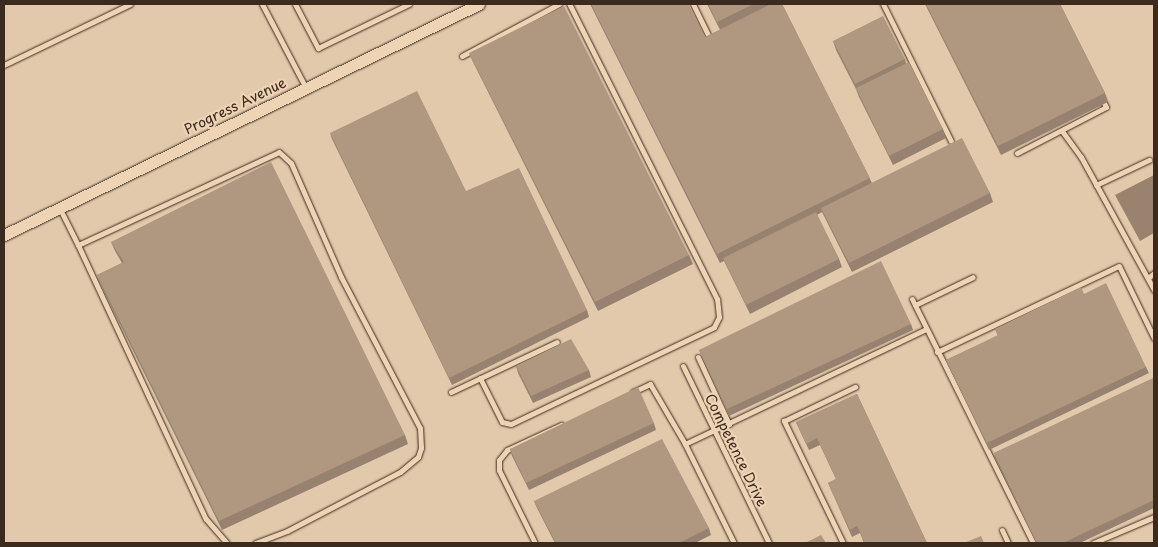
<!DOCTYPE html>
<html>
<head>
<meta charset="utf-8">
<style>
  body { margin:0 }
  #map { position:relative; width:1158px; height:547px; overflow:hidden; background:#e3c9ac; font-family:"Playpen Sans",sans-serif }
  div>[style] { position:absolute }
  .water>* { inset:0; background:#9a836e }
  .roads { filter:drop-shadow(0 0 1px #3b2a1e) drop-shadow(0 0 1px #3b2a1e) }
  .service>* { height:5px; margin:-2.5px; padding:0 2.5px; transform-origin:2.5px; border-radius:2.5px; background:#eed3b5 }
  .tertiary>* { height:11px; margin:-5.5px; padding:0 5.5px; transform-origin:5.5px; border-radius:5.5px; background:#eed3b5 }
  .wall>* { inset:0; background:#96826e }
  .building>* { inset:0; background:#af9780 }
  span { translate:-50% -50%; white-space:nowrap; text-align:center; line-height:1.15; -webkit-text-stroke:4.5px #eed3b5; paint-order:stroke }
  .street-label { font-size:14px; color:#3b2a1e }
  .frame { position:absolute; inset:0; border:5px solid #3b2a1e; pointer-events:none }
</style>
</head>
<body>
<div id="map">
  <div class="water">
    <div style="clip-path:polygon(1154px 175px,1154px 233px,1140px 241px,1115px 195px)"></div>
  </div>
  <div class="roads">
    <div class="service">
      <div style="left:262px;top:4px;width:95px;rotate:62.4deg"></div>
      <div style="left:295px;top:4px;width:50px;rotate:62.4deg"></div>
      <div style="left:318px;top:48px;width:101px;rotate:-25.8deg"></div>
      <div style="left:693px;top:4px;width:34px;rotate:64deg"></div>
      <div style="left:883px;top:4px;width:153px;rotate:63.6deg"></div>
      <div style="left:462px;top:56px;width:110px;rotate:-28.2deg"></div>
      <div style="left:4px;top:65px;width:140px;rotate:-25.8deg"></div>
      <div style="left:1062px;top:131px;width:32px;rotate:54deg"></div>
      <div style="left:1081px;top:157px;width:152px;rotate:61.2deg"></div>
      <div style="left:1017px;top:153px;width:100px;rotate:-27.3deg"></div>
      <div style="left:1106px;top:107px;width:9px;rotate:-117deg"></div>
      <div style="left:1096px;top:185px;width:59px;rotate:-25.3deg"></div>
      <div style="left:60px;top:209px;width:40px;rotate:63.4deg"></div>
      <div style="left:78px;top:245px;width:221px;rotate:-24.8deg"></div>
      <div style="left:279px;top:152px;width:16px;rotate:43deg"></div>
      <div style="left:291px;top:163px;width:124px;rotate:66.3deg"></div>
      <div style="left:341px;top:277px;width:170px;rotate:62.4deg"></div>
      <div style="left:420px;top:428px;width:20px;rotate:87deg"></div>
      <div style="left:421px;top:448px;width:9px;rotate:108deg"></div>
      <div style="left:418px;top:457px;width:23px;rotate:140deg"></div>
      <div style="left:400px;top:472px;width:127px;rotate:152.4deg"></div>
      <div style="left:287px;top:531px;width:34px;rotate:159deg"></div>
      <div style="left:78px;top:245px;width:302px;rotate:65deg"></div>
      <div style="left:206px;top:519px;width:32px;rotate:49deg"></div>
      <div style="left:1148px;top:278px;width:8px;rotate:-40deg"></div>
      <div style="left:912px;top:299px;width:272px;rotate:63.6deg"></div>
      <div style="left:915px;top:305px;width:64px;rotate:-25.8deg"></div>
      <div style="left:937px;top:352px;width:201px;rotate:-25.3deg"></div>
      <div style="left:1119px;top:266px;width:80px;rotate:64.1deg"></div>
      <div style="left:698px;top:357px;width:74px;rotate:65.2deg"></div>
      <div style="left:683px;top:366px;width:197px;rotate:64.1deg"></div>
      <div style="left:480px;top:378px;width:49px;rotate:63.4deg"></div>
      <div style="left:502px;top:422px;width:9px;rotate:13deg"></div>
      <div style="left:511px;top:424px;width:225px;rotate:-25.5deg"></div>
      <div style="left:714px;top:327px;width:11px;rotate:-63deg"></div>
      <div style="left:719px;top:317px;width:18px;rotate:-96deg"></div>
      <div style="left:717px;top:299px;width:330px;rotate:-116.6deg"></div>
      <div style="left:451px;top:392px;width:117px;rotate:-25.3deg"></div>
      <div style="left:633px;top:392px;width:19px;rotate:-25deg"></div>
      <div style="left:650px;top:384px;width:69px;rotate:59.7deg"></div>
      <div style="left:685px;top:444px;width:110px;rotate:63.7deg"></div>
      <div style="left:685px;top:444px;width:267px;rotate:-25.5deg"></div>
      <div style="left:1002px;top:530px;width:14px;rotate:65deg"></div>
      <div style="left:535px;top:543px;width:81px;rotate:-116.3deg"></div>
      <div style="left:499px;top:470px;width:10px;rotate:-90deg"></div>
      <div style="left:499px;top:460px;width:13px;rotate:-51deg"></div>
      <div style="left:507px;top:450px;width:60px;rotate:-24.8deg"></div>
      <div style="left:843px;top:543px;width:136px;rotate:-115.8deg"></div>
      <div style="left:784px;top:421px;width:79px;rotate:-25.6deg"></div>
      <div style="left:1093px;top:543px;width:66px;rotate:-23.1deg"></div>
    </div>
    <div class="tertiary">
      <div style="left:4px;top:235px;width:528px;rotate:-25.93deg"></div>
    </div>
  </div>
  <div class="wall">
    <div style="clip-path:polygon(590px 4px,688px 4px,705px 37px,720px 30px,707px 4px,782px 4px,872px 183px,990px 193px,993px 202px,852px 272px,822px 212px,817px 215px,839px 259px,842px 267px,750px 314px,724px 261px,720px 263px)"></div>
    <div style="clip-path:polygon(925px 4px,1060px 4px,1105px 93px,1108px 102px,1001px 155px)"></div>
    <div style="clip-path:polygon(833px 41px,905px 59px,906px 63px,943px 129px,946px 138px,893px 165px,859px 97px,856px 89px,836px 50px)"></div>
    <div style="clip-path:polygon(469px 53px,689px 255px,693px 264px,598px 311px,473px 62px)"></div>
    <div style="clip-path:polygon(330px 133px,587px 310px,589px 317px,452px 385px,332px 139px)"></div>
    <div style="clip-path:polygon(111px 242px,405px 435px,408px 444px,222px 530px,100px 284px,97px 275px,122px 263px,115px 251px)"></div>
    <div style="clip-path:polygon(1084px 294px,1146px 367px,1149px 373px,989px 450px,949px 367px,946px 360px,998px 336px,995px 329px)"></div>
    <div style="clip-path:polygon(911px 324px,913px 330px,729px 416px,699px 350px)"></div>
    <div style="clip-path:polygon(516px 366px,589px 370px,591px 377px,533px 403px,518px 373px)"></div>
    <div style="clip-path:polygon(1154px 380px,1154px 508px,1080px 543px,1036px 543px,996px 460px,994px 453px)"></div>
    <div style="clip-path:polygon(857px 394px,927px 543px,864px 543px,860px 533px,852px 537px,828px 483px,836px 479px,820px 445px,809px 450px,799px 429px,796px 422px)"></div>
    <div style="clip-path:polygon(654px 423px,656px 430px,529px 490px,512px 456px,510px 449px)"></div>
    <div style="clip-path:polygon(534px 501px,709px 528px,711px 535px,695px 543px,555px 543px,537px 508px)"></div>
  </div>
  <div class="building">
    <div style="clip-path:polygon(591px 4px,688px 4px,705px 37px,771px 4px,782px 4px,870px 178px,717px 254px)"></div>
    <div style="clip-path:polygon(708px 4px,754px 4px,717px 22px)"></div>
    <div style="clip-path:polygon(926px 4px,1060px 4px,1105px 93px,998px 146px)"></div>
    <div style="clip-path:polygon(564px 6px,689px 255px,595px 302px,469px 53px)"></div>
    <div style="clip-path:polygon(883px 16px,905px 59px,855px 84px,833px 41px)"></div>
    <div style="clip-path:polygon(909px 62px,943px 129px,889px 156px,856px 88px)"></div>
    <div style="clip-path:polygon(417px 91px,466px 191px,519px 168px,587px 310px,449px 378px,330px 133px)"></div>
    <div style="clip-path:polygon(962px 138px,990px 193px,849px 263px,821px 208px)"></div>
    <div style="clip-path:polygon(271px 162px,405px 435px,219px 521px,97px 275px,124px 262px,111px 242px)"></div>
    <div style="clip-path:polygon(816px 212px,839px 259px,746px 305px,723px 258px)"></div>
    <div style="clip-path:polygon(881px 261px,911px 324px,727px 409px,699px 350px)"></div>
    <div style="clip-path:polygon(1106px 283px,1146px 367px,987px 443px,946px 360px,998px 335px,995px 329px,1081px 287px,1084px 294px)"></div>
    <div style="clip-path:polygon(571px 339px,589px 370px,531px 396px,516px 366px)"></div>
    <div style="clip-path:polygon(1153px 378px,1154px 380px,1154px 500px,1063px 543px,1037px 543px,994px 453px)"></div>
    <div style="clip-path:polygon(638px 387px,654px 423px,526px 483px,510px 449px)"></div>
    <div style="clip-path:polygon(857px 394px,927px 543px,865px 543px,857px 526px,850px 530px,828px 483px,836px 479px,817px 438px,806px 444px,796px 422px)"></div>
    <div style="clip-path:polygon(662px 439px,709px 528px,679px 543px,556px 543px,534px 501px)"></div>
    <div style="clip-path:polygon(821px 535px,826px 543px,805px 543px)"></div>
    <div style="clip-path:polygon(981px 536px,984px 543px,964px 543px)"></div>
  </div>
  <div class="street-label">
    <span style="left:235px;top:106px;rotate:-26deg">Progress Avenue</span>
    <span style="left:736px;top:450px;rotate:64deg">Competence Drive</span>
  </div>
  <div class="frame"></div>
</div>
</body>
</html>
